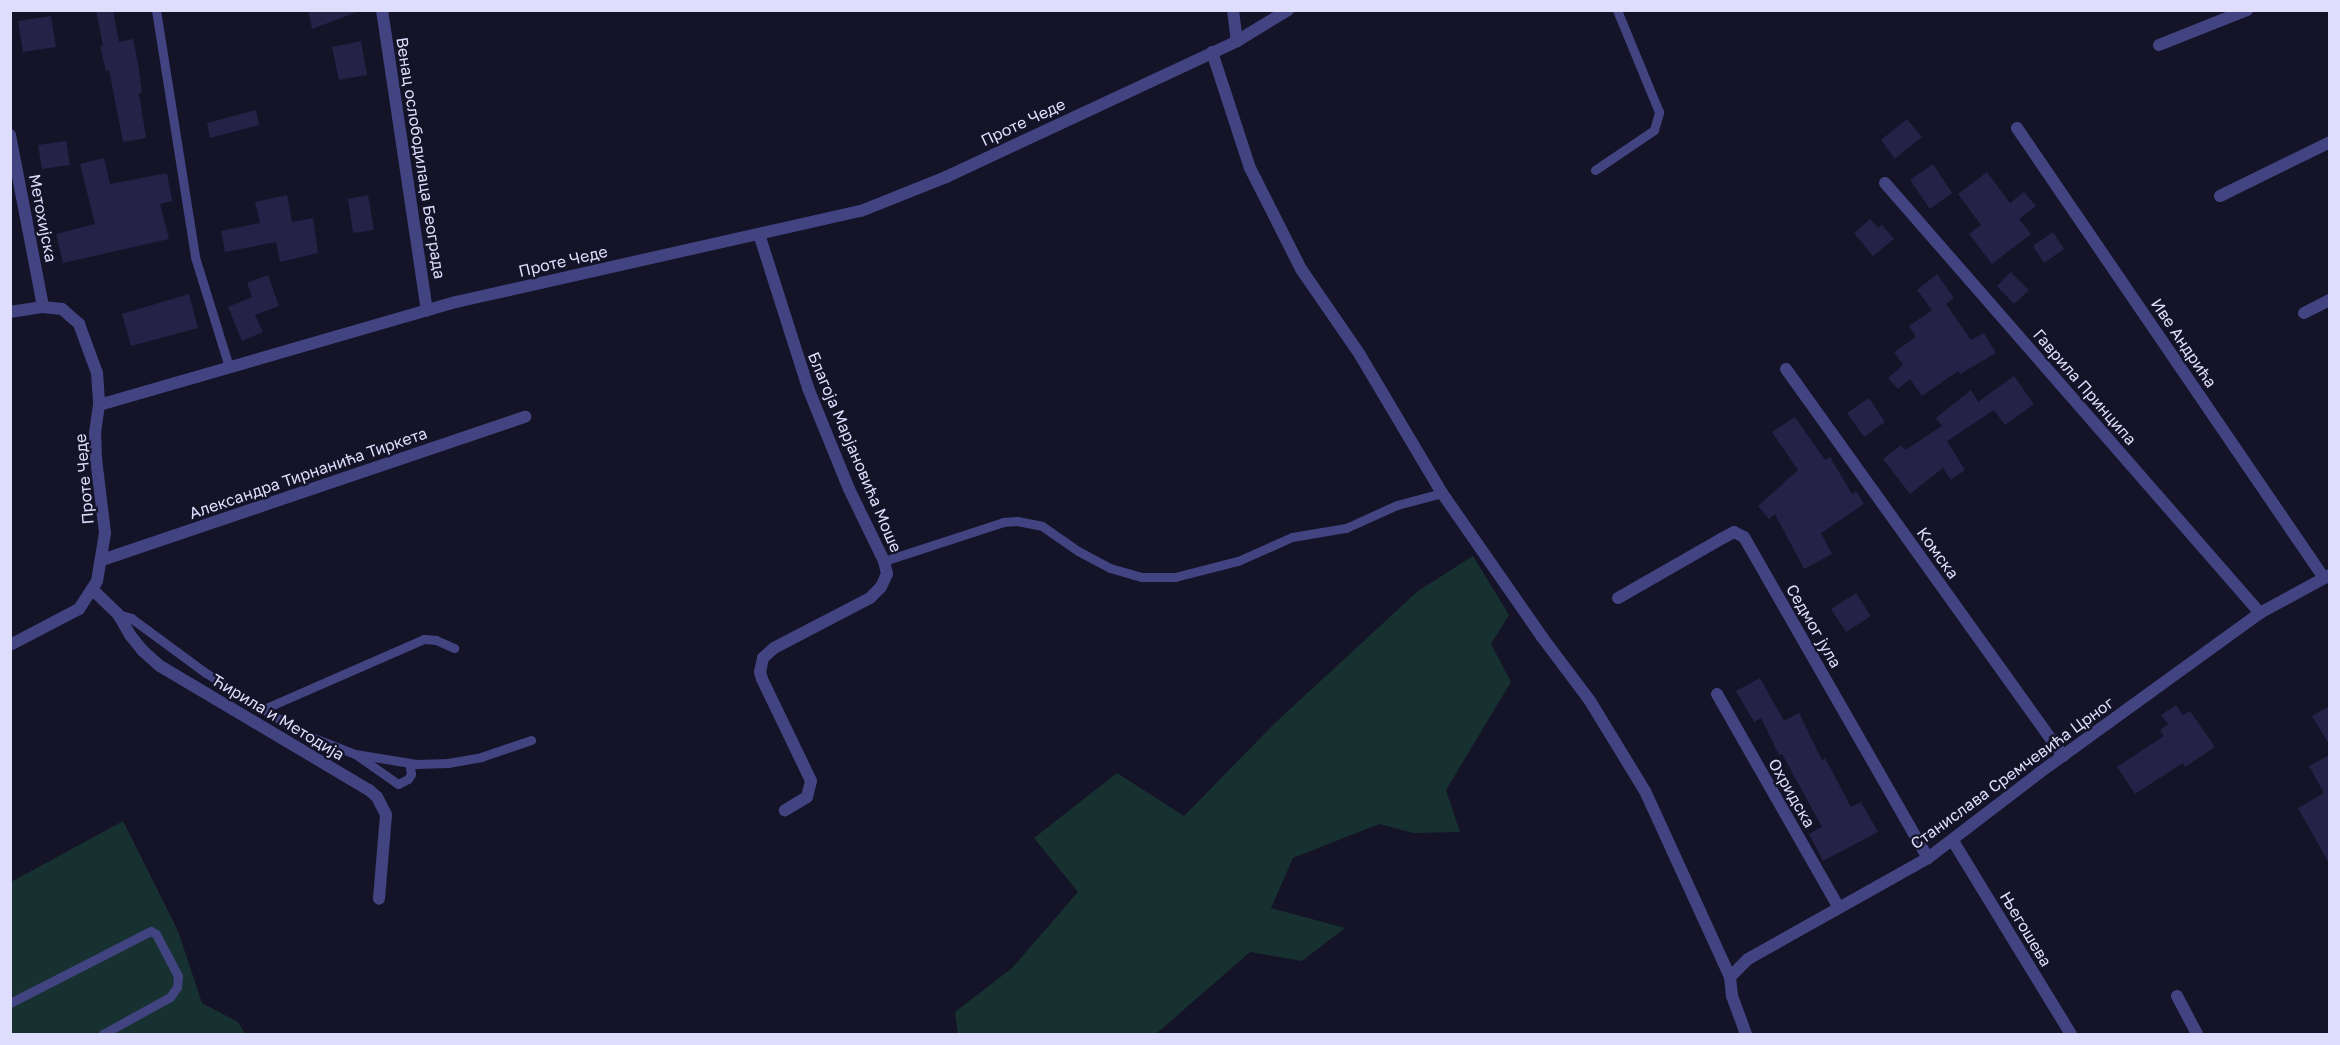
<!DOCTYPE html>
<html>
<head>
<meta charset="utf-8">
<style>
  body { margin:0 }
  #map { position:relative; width:2340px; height:1045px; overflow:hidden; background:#151328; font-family:"Golos Text",sans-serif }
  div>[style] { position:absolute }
  .green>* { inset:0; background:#16312f }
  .building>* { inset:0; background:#262147 }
  .service>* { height:9px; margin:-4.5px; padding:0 4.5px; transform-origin:4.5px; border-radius:4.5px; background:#424482 }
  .minor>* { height:12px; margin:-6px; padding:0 6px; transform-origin:6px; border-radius:6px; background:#424482 }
  .tertiary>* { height:12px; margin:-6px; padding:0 6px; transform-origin:6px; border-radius:6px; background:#424482 }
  span { translate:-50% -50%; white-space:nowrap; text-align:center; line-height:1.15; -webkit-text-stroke:4.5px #151328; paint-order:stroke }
  .street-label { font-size:16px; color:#dfddfc }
  .frame { position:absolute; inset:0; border:12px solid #dfddfc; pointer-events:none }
</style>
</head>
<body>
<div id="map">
  <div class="green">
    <div style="clip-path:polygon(1473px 556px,1509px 615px,1491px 644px,1511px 682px,1446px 790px,1460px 832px,1413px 833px,1379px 824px,1293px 858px,1271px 908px,1345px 928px,1302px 961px,1250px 952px,1156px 1034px,958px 1034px,955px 1012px,1012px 968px,1078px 892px,1034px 838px,1117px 773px,1184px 816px,1275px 723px,1418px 591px)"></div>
    <div style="clip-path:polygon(123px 821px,178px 931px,202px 1003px,238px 1022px,245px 1034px,11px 1034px,11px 882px)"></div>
  </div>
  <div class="building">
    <div style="clip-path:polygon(96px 10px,113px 10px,119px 42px,133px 39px,138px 63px,142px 93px,139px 93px,146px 138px,123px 142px,109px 70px,106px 71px,100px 46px,103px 46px)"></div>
    <div style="clip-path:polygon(308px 10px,357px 10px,357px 12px,312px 29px)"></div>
    <div style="clip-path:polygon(51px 16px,56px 47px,23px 52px,18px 21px)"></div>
    <div style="clip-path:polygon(361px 41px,367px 75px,339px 80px,332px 47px)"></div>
    <div style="clip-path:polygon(256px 110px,259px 125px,210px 138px,207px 123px)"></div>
    <div style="clip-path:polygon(1907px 119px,1922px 137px,1895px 159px,1881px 140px)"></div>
    <div style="clip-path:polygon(66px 141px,70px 165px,42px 169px,38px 145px)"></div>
    <div style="clip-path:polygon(104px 158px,110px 184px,167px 173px,172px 201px,160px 204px,169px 239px,63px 263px,56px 234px,95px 224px,80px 164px)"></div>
    <div style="clip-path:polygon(1933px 164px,1952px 193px,1930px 209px,1910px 180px)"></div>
    <div style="clip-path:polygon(1987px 172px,2010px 203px,2024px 192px,2036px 206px,2019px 219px,2031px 234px,1992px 264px,1969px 234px,1981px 225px,1958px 194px)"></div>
    <div style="clip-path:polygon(287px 195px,292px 222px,313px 218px,318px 253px,280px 262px,276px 242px,225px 252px,221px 231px,260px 223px,255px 202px)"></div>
    <div style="clip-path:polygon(368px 195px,374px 230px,353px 233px,348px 199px)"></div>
    <div style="clip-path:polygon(1870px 219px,1878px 228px,1882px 225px,1894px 239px,1873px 256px,1854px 233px)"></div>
    <div style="clip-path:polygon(2053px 232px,2064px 249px,2044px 263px,2033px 246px)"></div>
    <div style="clip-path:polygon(2011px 272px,2029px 290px,2014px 304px,1997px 286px)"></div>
    <div style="clip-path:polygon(1937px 274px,1954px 298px,1946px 304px,1971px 340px,1984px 333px,1996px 353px,1960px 374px,1958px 371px,1922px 396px,1910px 379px,1898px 389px,1888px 378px,1903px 365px,1894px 352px,1916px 337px,1909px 326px,1932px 310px,1917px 290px)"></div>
    <div style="clip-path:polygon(268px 275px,279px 306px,255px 315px,263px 332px,242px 341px,228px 307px,252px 297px,247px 283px)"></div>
    <div style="clip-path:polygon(189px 294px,198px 328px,131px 346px,122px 314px)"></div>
    <div style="clip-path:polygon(2014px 376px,2034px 404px,2005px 425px,1994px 410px,1947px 441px,1965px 470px,1951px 480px,1943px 468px,1910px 494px,1883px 459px,1901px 445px,1905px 450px,1942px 426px,1936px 418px,1971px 390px,1978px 402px)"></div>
    <div style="clip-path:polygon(1869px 398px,1885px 422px,1864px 437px,1847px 413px)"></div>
    <div style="clip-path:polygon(1795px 417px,1825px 460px,1830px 457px,1852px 494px,1856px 491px,1864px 504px,1821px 533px,1832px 554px,1804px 569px,1775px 514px,1769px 519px,1758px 506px,1798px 470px,1772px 432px)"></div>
    <div style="clip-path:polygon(1856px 593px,1871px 616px,1846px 632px,1831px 609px)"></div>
    <div style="clip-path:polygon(1760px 678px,1784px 721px,1799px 713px,1822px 760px,1825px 758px,1851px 807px,1861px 802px,1878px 832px,1823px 861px,1809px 834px,1822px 827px,1782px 754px,1779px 755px,1761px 718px,1754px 722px,1736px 691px)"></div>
    <div style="clip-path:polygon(2176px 705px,2183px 715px,2190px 711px,2215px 747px,2185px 767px,2183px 763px,2135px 794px,2117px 767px,2164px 736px,2160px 730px,2168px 724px,2161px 715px)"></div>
    <div style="clip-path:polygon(2330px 706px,2330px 746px,2312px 716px)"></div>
    <div style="clip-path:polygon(2330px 755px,2330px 865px,2298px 808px,2324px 793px,2309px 766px)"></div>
  </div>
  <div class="service">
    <div style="left:156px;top:10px;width:250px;rotate:81deg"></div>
    <div style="left:195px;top:257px;width:115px;rotate:72.8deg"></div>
    <div style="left:1595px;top:170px;width:71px;rotate:-34.1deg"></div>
    <div style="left:1654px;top:130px;width:19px;rotate:-74deg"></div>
    <div style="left:1659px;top:112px;width:110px;rotate:-112.4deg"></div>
    <div style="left:884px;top:561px;width:125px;rotate:-18.1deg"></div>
    <div style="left:1003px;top:522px;width:14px;rotate:-4deg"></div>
    <div style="left:1017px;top:521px;width:25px;rotate:11deg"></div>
    <div style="left:1042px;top:526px;width:44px;rotate:34.8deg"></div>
    <div style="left:1078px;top:551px;width:36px;rotate:28deg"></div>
    <div style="left:1110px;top:568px;width:33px;rotate:16deg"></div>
    <div style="left:1142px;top:577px;width:33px"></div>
    <div style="left:1175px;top:577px;width:65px;rotate:-14.3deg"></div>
    <div style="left:1238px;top:561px;width:59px;rotate:-24deg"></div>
    <div style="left:1292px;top:537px;width:55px;rotate:-9.5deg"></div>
    <div style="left:1346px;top:528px;width:56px;rotate:-24.3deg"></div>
    <div style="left:1397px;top:505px;width:47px;rotate:-14.9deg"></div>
    <div style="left:118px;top:614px;width:14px;rotate:17deg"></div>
    <div style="left:131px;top:618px;width:93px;rotate:36.3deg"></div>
    <div style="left:206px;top:673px;width:96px;rotate:32.2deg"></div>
    <div style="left:287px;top:724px;width:25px;rotate:29deg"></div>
    <div style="left:309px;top:736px;width:49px;rotate:21.4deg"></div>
    <div style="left:355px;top:754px;width:62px;rotate:9.3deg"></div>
    <div style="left:416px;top:764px;width:32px;rotate:-2deg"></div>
    <div style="left:448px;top:763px;width:34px;rotate:-10deg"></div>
    <div style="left:481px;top:757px;width:53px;rotate:-18.8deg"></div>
    <div style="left:266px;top:708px;width:172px;rotate:-23.6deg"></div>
    <div style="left:424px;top:639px;width:12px;rotate:5deg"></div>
    <div style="left:436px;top:640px;width:20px;rotate:24deg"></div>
    <div style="left:358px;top:756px;width:49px;rotate:35deg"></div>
    <div style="left:398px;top:784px;width:11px;rotate:-27deg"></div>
    <div style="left:408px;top:779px;width:6px;rotate:-59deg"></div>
    <div style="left:411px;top:774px;width:11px;rotate:-100deg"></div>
    <div style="left:10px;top:1003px;width:158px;rotate:-27.1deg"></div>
    <div style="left:151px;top:931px;width:6px;rotate:31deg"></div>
    <div style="left:156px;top:934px;width:47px;rotate:62.4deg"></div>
    <div style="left:178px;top:976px;width:11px;rotate:95deg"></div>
    <div style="left:177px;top:987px;width:12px;rotate:125deg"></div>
    <div style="left:170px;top:997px;width:77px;rotate:151.1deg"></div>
  </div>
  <div class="minor">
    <div style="left:382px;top:10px;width:304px;rotate:81.5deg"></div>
    <div style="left:1233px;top:10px;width:31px;rotate:83deg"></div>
    <div style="left:2159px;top:45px;width:95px;rotate:-21.7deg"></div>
    <div style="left:1212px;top:52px;width:122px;rotate:71.9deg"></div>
    <div style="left:1250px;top:168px;width:113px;rotate:63.2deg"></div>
    <div style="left:1301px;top:269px;width:104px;rotate:55.5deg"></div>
    <div style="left:1360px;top:355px;width:161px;rotate:59.3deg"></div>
    <div style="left:1442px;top:493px;width:175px;rotate:55.2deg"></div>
    <div style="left:1542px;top:637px;width:80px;rotate:53.1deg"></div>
    <div style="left:1590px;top:701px;width:105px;rotate:58.6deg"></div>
    <div style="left:1645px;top:791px;width:205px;rotate:65.4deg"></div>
    <div style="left:2017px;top:128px;width:545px;rotate:55.7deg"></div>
    <div style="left:10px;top:135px;width:175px;rotate:79.1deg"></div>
    <div style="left:1885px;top:183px;width:571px;rotate:48.91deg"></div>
    <div style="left:2220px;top:196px;width:123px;rotate:-26.1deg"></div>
    <div style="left:759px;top:234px;width:162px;rotate:72.3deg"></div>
    <div style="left:808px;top:388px;width:109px;rotate:67.9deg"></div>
    <div style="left:849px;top:489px;width:80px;rotate:64.1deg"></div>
    <div style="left:884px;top:561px;width:13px;rotate:77deg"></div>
    <div style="left:887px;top:574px;width:14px;rotate:115deg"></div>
    <div style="left:881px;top:587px;width:16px;rotate:135deg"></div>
    <div style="left:870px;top:598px;width:108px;rotate:152.5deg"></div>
    <div style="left:774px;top:648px;width:15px;rotate:138deg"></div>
    <div style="left:763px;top:658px;width:14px;rotate:102deg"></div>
    <div style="left:760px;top:672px;width:7px;rotate:74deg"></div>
    <div style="left:762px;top:679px;width:113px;rotate:64.3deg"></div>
    <div style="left:811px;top:781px;width:16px;rotate:104deg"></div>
    <div style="left:807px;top:797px;width:26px;rotate:149deg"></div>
    <div style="left:10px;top:312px;width:33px;rotate:-9deg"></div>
    <div style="left:43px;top:307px;width:19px;rotate:6deg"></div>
    <div style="left:62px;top:309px;width:23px;rotate:41deg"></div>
    <div style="left:79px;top:324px;width:52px;rotate:69.8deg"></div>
    <div style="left:97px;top:373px;width:32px;rotate:86deg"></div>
    <div style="left:2304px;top:313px;width:29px;rotate:-27deg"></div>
    <div style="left:1786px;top:369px;width:476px;rotate:54.4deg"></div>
    <div style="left:102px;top:560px;width:447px;rotate:-18.7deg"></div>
    <div style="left:93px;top:590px;width:35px;rotate:44deg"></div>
    <div style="left:118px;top:614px;width:24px;rotate:60deg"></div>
    <div style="left:130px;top:635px;width:19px;rotate:51deg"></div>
    <div style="left:142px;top:650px;width:24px;rotate:42deg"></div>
    <div style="left:160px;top:666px;width:243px;rotate:30.7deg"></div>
    <div style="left:369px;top:790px;width:11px;rotate:41deg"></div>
    <div style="left:377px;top:797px;width:20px;rotate:63deg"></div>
    <div style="left:386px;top:815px;width:84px;rotate:94.8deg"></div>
    <div style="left:1618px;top:598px;width:119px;rotate:-29.8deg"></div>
    <div style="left:1721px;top:539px;width:15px;rotate:-28deg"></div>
    <div style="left:1734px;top:532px;width:11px;rotate:27deg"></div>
    <div style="left:1744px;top:537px;width:370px;rotate:60.2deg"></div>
    <div style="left:1717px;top:694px;width:246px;rotate:60.3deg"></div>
    <div style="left:1953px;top:841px;width:226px;rotate:58.6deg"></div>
    <div style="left:2177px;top:996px;width:43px;rotate:62.2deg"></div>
    <div style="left:1746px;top:1034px;width:40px;rotate:-110.2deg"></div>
    <div style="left:1732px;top:996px;width:19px;rotate:-96deg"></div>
    <div style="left:1730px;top:977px;width:25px;rotate:-45deg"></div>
    <div style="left:1748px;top:959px;width:206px;rotate:-29.3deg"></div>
    <div style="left:1928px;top:858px;width:140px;rotate:-37.4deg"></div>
    <div style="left:2039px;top:773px;width:273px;rotate:-35.9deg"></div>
    <div style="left:2260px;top:613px;width:80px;rotate:-28.5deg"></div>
  </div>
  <div class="tertiary">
    <div style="left:10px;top:645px;width:78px;rotate:-27.6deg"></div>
    <div style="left:79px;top:609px;width:33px;rotate:-57deg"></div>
    <div style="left:97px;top:581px;width:49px;rotate:-80.5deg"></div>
    <div style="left:105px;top:533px;width:75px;rotate:-96.9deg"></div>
    <div style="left:96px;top:459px;width:26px;rotate:-92deg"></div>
    <div style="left:95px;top:433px;width:28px;rotate:-82deg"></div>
    <div style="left:99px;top:405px;width:372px;rotate:-16.1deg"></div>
    <div style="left:456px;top:302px;width:415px;rotate:-12.7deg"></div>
    <div style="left:861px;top:211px;width:92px;rotate:-21.8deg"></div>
    <div style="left:946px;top:177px;width:321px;rotate:-25deg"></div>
    <div style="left:1237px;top:41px;width:60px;rotate:-31.3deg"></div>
  </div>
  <div class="street-label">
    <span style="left:1023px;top:122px;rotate:-25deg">Проте Чеде</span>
    <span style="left:421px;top:158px;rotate:81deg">Венац ослободилаца Београда</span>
    <span style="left:43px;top:218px;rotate:79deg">Метохијска</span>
    <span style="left:563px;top:261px;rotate:-13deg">Проте Чеде</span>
    <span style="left:2184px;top:343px;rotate:56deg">Иве Андрића</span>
    <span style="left:2085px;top:387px;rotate:49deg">Гаврила Принципа</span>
    <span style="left:855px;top:452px;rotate:67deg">Благоја Марјановића Моше</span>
    <span style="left:308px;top:473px;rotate:-19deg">Александра Тирнанића Тиркета</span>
    <span style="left:84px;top:479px;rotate:-95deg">Проте Чеде</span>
    <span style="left:1938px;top:553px;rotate:54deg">Комска</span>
    <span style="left:1814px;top:626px;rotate:60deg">Седмог јула</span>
    <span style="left:278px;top:717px;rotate:31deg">Ћирила и Методија</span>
    <span style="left:2012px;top:773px;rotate:-36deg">Станислава Сремчевића Црног</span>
    <span style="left:1792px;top:793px;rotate:60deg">Охридска</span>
    <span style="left:2026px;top:929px;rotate:59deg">Његошева</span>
  </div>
  <div class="frame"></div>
</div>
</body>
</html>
